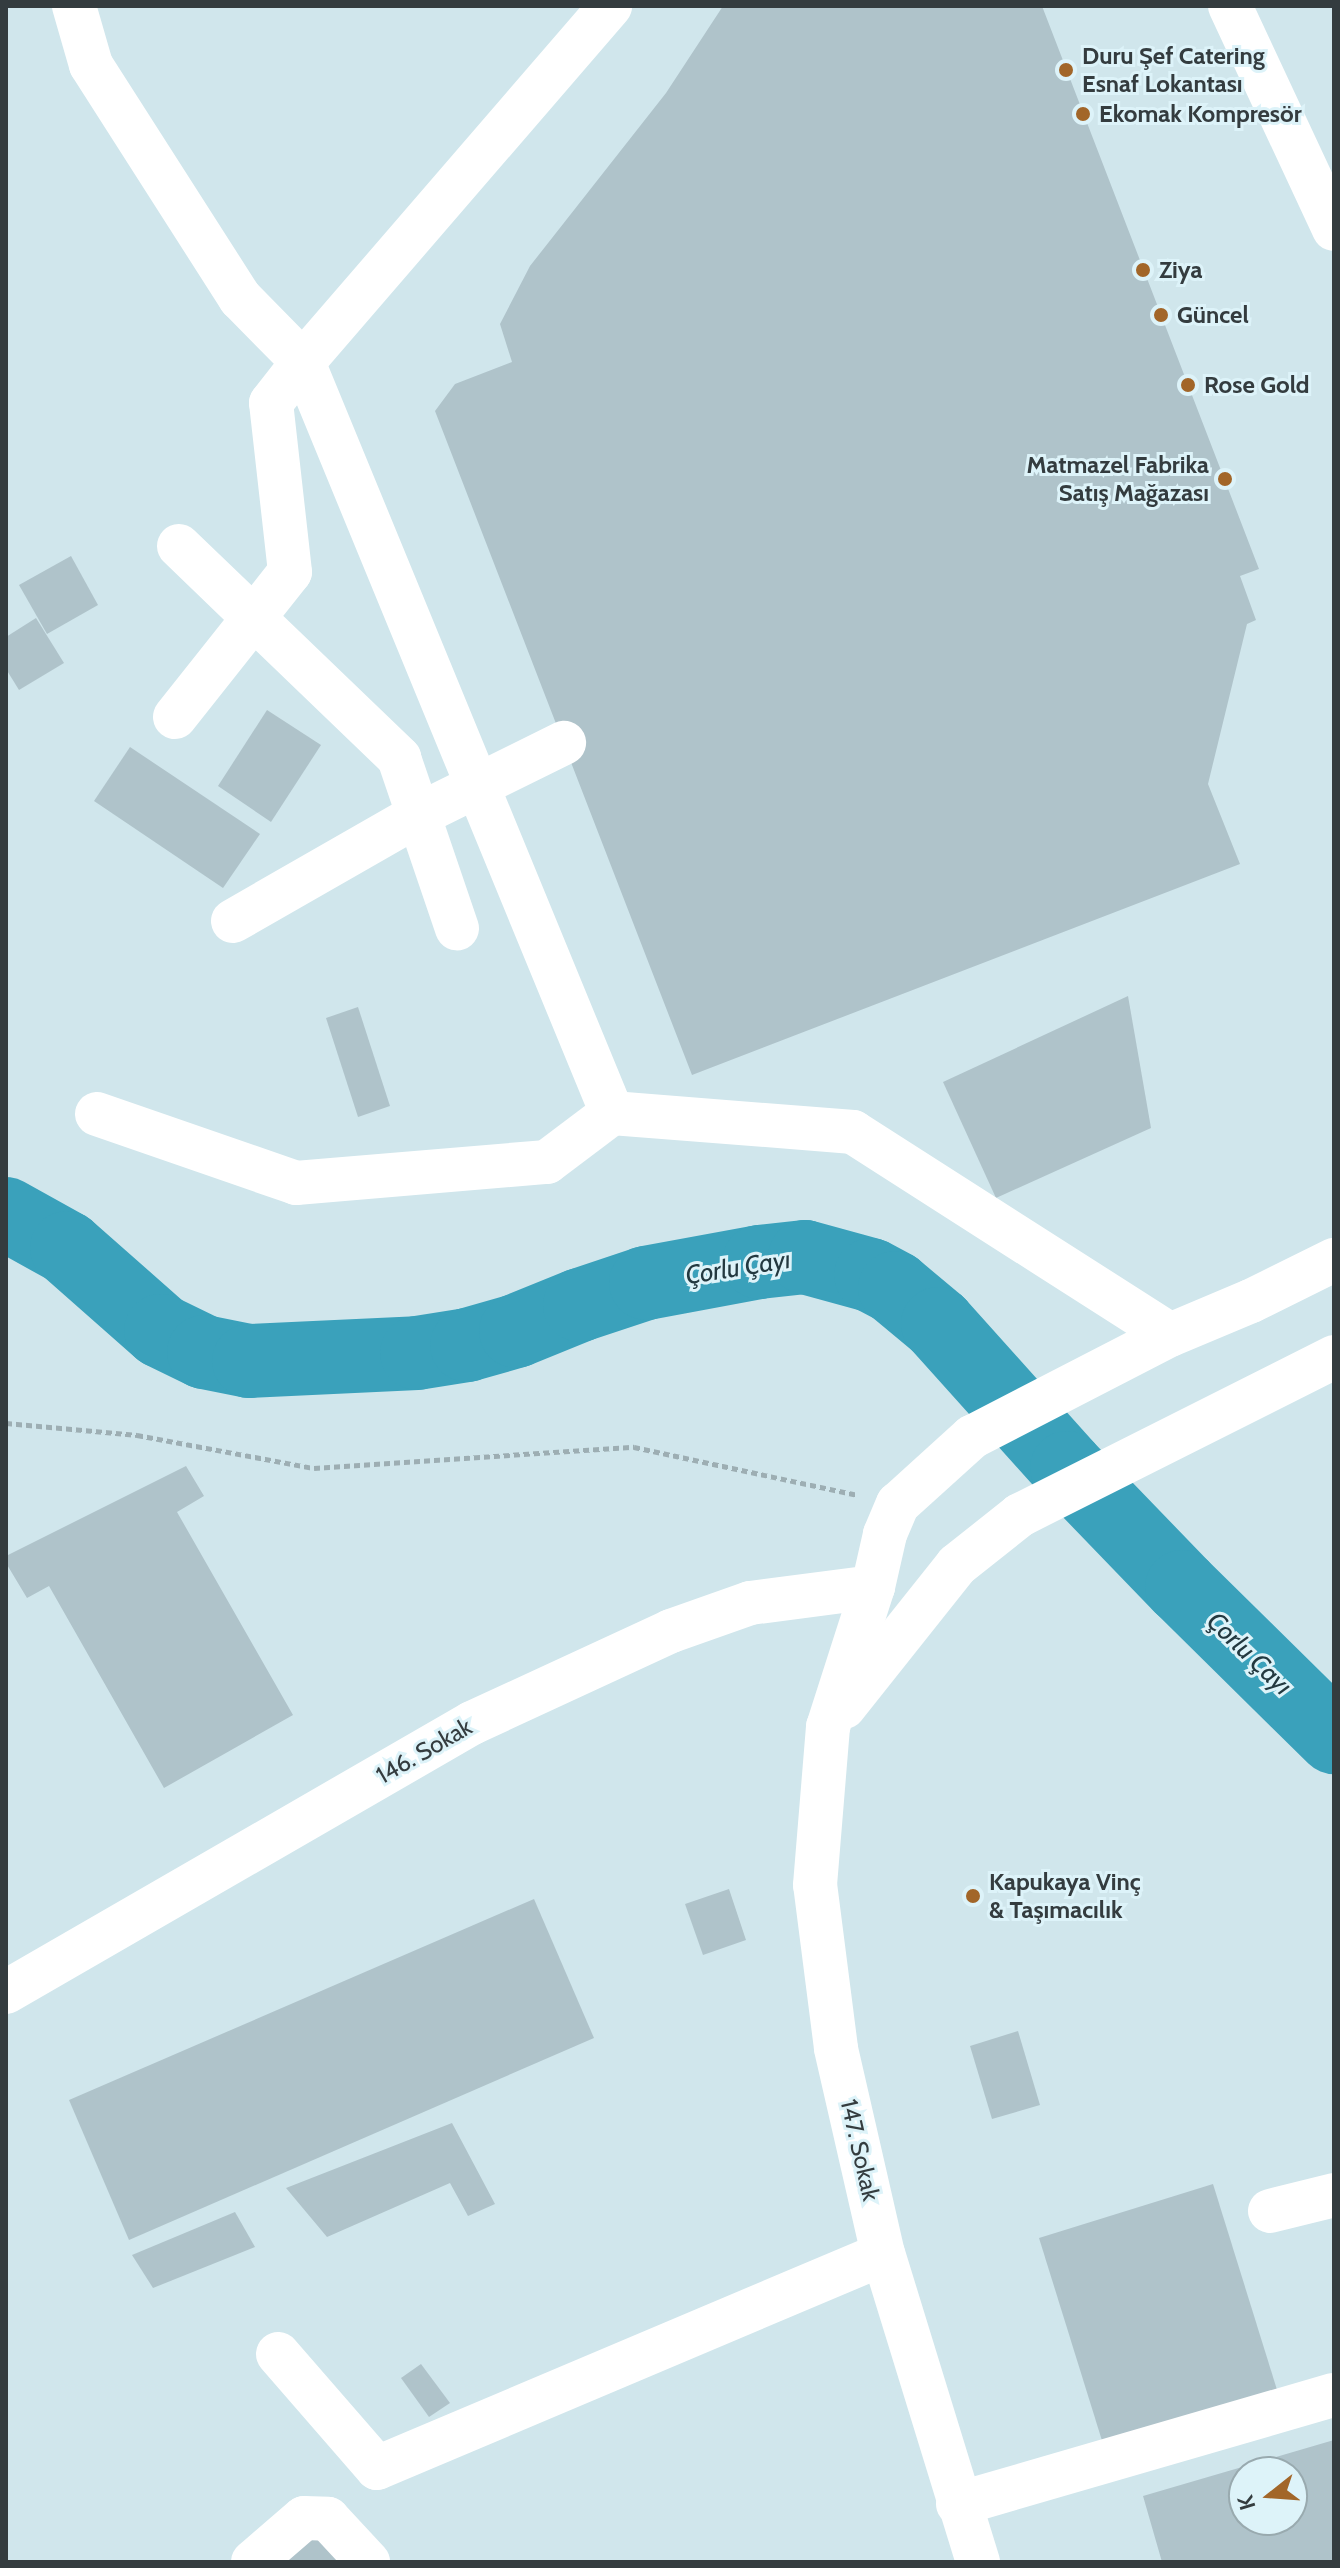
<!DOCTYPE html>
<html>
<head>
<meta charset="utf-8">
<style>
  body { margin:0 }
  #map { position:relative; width:1340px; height:2568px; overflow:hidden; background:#d0e6ec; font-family:Cabin,sans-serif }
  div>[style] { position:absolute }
  .river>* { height:74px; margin:-37px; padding:0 37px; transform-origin:37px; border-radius:37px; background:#3aa1bb }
  .building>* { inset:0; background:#afc3ca }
  .path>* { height:5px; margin-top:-2.5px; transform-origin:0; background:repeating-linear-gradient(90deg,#9daeb3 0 6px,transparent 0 10px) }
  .minor>* { height:44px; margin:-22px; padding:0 22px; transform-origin:22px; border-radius:22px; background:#fff }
  .major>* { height:44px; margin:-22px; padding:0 22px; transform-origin:22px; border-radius:22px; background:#fff }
  .dots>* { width:22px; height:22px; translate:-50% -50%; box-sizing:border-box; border:4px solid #ddf3f9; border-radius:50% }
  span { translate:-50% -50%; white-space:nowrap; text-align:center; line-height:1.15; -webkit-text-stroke:6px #ddf3f9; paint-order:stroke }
  .poi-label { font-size:24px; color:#343c3f; font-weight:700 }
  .left { translate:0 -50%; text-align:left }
  .right { translate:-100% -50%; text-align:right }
  .street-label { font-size:24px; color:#343c3f }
  .water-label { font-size:26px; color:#233940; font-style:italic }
  .frame { position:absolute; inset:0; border:8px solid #343c3f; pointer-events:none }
  .north { position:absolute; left:1228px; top:2456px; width:80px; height:80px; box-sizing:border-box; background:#ddf3f9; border:2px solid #99aaaf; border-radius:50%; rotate:253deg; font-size:22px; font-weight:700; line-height:32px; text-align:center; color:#343c3f }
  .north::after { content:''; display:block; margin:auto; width:28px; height:36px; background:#a26629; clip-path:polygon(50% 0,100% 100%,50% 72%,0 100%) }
</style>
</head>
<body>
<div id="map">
  <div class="river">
    <div style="left:6px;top:1214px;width:70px;rotate:29.1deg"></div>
    <div style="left:67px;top:1248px;width:125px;rotate:41.4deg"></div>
    <div style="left:161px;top:1331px;width:48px;rotate:26deg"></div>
    <div style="left:204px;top:1352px;width:46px;rotate:11.3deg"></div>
    <div style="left:249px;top:1361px;width:168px;rotate:-2.7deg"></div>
    <div style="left:417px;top:1353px;width:51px;rotate:-9.1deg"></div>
    <div style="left:467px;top:1345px;width:51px;rotate:-15.9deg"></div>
    <div style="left:516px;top:1331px;width:69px;rotate:-22.1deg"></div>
    <div style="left:580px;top:1305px;width:70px;rotate:-18.4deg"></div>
    <div style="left:646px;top:1283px;width:115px;rotate:-10.5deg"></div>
    <div style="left:759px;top:1262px;width:46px;rotate:-6.2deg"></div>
    <div style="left:805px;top:1257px;width:68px;rotate:15.3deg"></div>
    <div style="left:871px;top:1275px;width:27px;rotate:28deg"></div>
    <div style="left:895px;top:1288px;width:56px;rotate:39.9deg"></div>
    <div style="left:938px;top:1324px;width:193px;rotate:48.1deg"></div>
    <div style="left:1067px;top:1468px;width:165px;rotate:46deg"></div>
    <div style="left:1182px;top:1587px;width:214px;rotate:44.6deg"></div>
  </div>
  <div class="building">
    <div style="clip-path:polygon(723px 6px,1042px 6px,1259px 569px,1240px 576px,1256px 620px,1247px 624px,1208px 784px,1240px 864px,692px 1075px,435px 411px,455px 384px,512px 362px,500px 324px,530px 266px,666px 93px)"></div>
    <div style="clip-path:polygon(71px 556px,98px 605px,47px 634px,19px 585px)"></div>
    <div style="clip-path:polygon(36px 618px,64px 663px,19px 690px,6px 669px,6px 637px)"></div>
    <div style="clip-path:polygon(267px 710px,321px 745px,271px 822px,218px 786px)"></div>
    <div style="clip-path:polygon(130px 747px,260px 834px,223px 888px,94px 801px)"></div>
    <div style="clip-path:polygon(1128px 996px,1151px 1128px,996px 1198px,943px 1082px)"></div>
    <div style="clip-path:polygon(358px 1007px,390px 1106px,358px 1117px,326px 1018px)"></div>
    <div style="clip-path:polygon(186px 1466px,204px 1496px,177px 1512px,293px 1715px,164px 1788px,49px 1586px,27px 1598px,6px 1563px,6px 1556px)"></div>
    <div style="clip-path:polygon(729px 1889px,746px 1940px,703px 1955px,685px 1904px)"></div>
    <div style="clip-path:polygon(534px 1899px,594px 2038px,129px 2240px,69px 2100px)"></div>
    <div style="clip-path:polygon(1018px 2031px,1040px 2105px,992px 2119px,970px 2046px)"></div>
    <div style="clip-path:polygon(452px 2123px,495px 2204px,468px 2216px,450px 2183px,327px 2237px,286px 2188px)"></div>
    <div style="clip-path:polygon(1213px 2184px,1278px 2393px,1104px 2447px,1039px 2238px)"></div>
    <div style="clip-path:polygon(235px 2212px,255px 2247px,153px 2288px,132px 2255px)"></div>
    <div style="clip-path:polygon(421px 2364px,450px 2403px,429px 2417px,401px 2378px)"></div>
    <div style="clip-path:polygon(evenodd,1334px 2440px,1334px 2562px,1162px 2562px,1143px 2496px,1334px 2440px,1244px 2472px,1292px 2472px,1292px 2520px,1244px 2520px,1244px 2472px)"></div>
    <div style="clip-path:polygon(314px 2528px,345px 2562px,276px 2562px)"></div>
  </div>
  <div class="path">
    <div style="left:6px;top:1423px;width:132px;rotate:5.2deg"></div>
    <div style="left:137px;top:1435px;width:180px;rotate:10.6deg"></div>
    <div style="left:314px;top:1468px;width:321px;rotate:-3.8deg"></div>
    <div style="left:634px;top:1447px;width:229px;rotate:12.1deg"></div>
  </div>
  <div class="minor">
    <div style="left:74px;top:6px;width:61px;rotate:73.9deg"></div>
    <div style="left:91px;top:65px;width:277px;rotate:57.4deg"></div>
    <div style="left:240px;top:298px;width:90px;rotate:45.5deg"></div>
    <div style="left:303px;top:362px;width:812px;rotate:67.64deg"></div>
    <div style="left:612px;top:1113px;width:242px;rotate:4.5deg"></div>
    <div style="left:853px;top:1132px;width:376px;rotate:32.6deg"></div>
    <div style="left:179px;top:546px;width:306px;rotate:43.9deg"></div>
    <div style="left:399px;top:758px;width:180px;rotate:71.2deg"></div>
    <div style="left:175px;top:717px;width:185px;rotate:-51.6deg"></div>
    <div style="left:290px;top:572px;width:170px;rotate:-96.4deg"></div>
    <div style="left:271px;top:403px;width:52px;rotate:-52deg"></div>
    <div style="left:303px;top:362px;width:470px;rotate:-49.2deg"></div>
    <div style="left:233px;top:921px;width:213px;rotate:-29.8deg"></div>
    <div style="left:418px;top:815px;width:163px;rotate:-26.3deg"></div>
    <div style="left:97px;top:1114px;width:211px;rotate:19.1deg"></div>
    <div style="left:296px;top:1183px;width:252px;rotate:-4.8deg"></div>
    <div style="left:547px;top:1162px;width:81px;rotate:-37deg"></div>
    <div style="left:844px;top:1707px;width:181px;rotate:-51.5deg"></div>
    <div style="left:957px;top:1565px;width:80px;rotate:-38.4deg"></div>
    <div style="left:1020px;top:1515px;width:352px;rotate:-26.7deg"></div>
    <div style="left:6px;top:1992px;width:538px;rotate:-30deg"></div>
    <div style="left:472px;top:1723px;width:219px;rotate:-24.8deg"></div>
    <div style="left:671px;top:1631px;width:84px;rotate:-19.5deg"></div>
    <div style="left:750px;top:1603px;width:124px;rotate:-7.4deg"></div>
    <div style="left:1270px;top:2211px;width:66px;rotate:-14deg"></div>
    <div style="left:278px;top:2354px;width:151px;rotate:49deg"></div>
    <div style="left:377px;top:2468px;width:549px;rotate:-22.92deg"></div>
    <div style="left:958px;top:2504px;width:391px;rotate:-16.2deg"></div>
    <div style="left:253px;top:2562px;width:67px;rotate:-40.8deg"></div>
    <div style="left:304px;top:2518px;width:24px;rotate:2deg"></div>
    <div style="left:328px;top:2519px;width:59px;rotate:47.1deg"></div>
    <div style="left:978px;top:2562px;width:322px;rotate:-107.1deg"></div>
    <div style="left:883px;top:2254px;width:211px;rotate:-102.9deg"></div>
    <div style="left:836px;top:2048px;width:164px;rotate:-97.3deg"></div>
    <div style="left:815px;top:1885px;width:159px;rotate:-85.3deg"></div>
    <div style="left:828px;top:1727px;width:147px;rotate:-72.2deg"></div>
    <div style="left:873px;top:1587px;width:54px;rotate:-77.2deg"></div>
    <div style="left:885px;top:1534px;width:33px;rotate:-67deg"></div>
    <div style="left:898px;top:1504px;width:100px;rotate:-42.2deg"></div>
    <div style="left:972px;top:1437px;width:223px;rotate:-27.3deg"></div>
    <div style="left:1170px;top:1335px;width:88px;rotate:-22.8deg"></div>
    <div style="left:1251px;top:1301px;width:93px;rotate:-26.3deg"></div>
  </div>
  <div class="major">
    <div style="left:1230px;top:6px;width:246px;rotate:65deg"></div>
  </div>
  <div class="dots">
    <div style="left:1066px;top:70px;background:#a26629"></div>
    <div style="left:1083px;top:114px;background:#a26629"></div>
    <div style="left:1143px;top:270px;background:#a26629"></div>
    <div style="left:1161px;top:315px;background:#a26629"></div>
    <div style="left:1188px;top:385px;background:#a26629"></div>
    <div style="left:1225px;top:479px;background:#a26629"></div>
    <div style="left:973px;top:1896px;background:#a26629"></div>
  </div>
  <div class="poi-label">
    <span class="left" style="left:1082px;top:70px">Duru Şef Catering<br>Esnaf Lokantası</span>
    <span class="left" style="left:1099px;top:114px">Ekomak Kompresör</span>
    <span class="left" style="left:1159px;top:270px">Ziya</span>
    <span class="left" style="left:1177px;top:315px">Güncel</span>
    <span class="left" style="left:1204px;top:385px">Rose Gold</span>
    <span class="right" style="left:1209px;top:479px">Matmazel Fabrika<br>Satış Mağazası</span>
    <span class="left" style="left:989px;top:1896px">Kapukaya Vinç<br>&amp; Taşımacılık</span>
  </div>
  <div class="street-label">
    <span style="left:424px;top:1751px;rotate:-30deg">146. Sokak</span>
    <span style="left:860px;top:2150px;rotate:77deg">147. Sokak</span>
  </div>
  <div class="water-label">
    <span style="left:738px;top:1268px;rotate:-9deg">Çorlu Çayı</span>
    <span style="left:1249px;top:1654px;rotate:44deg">Çorlu Çayı</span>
  </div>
  <div class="frame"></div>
  <div class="north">K</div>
</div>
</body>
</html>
